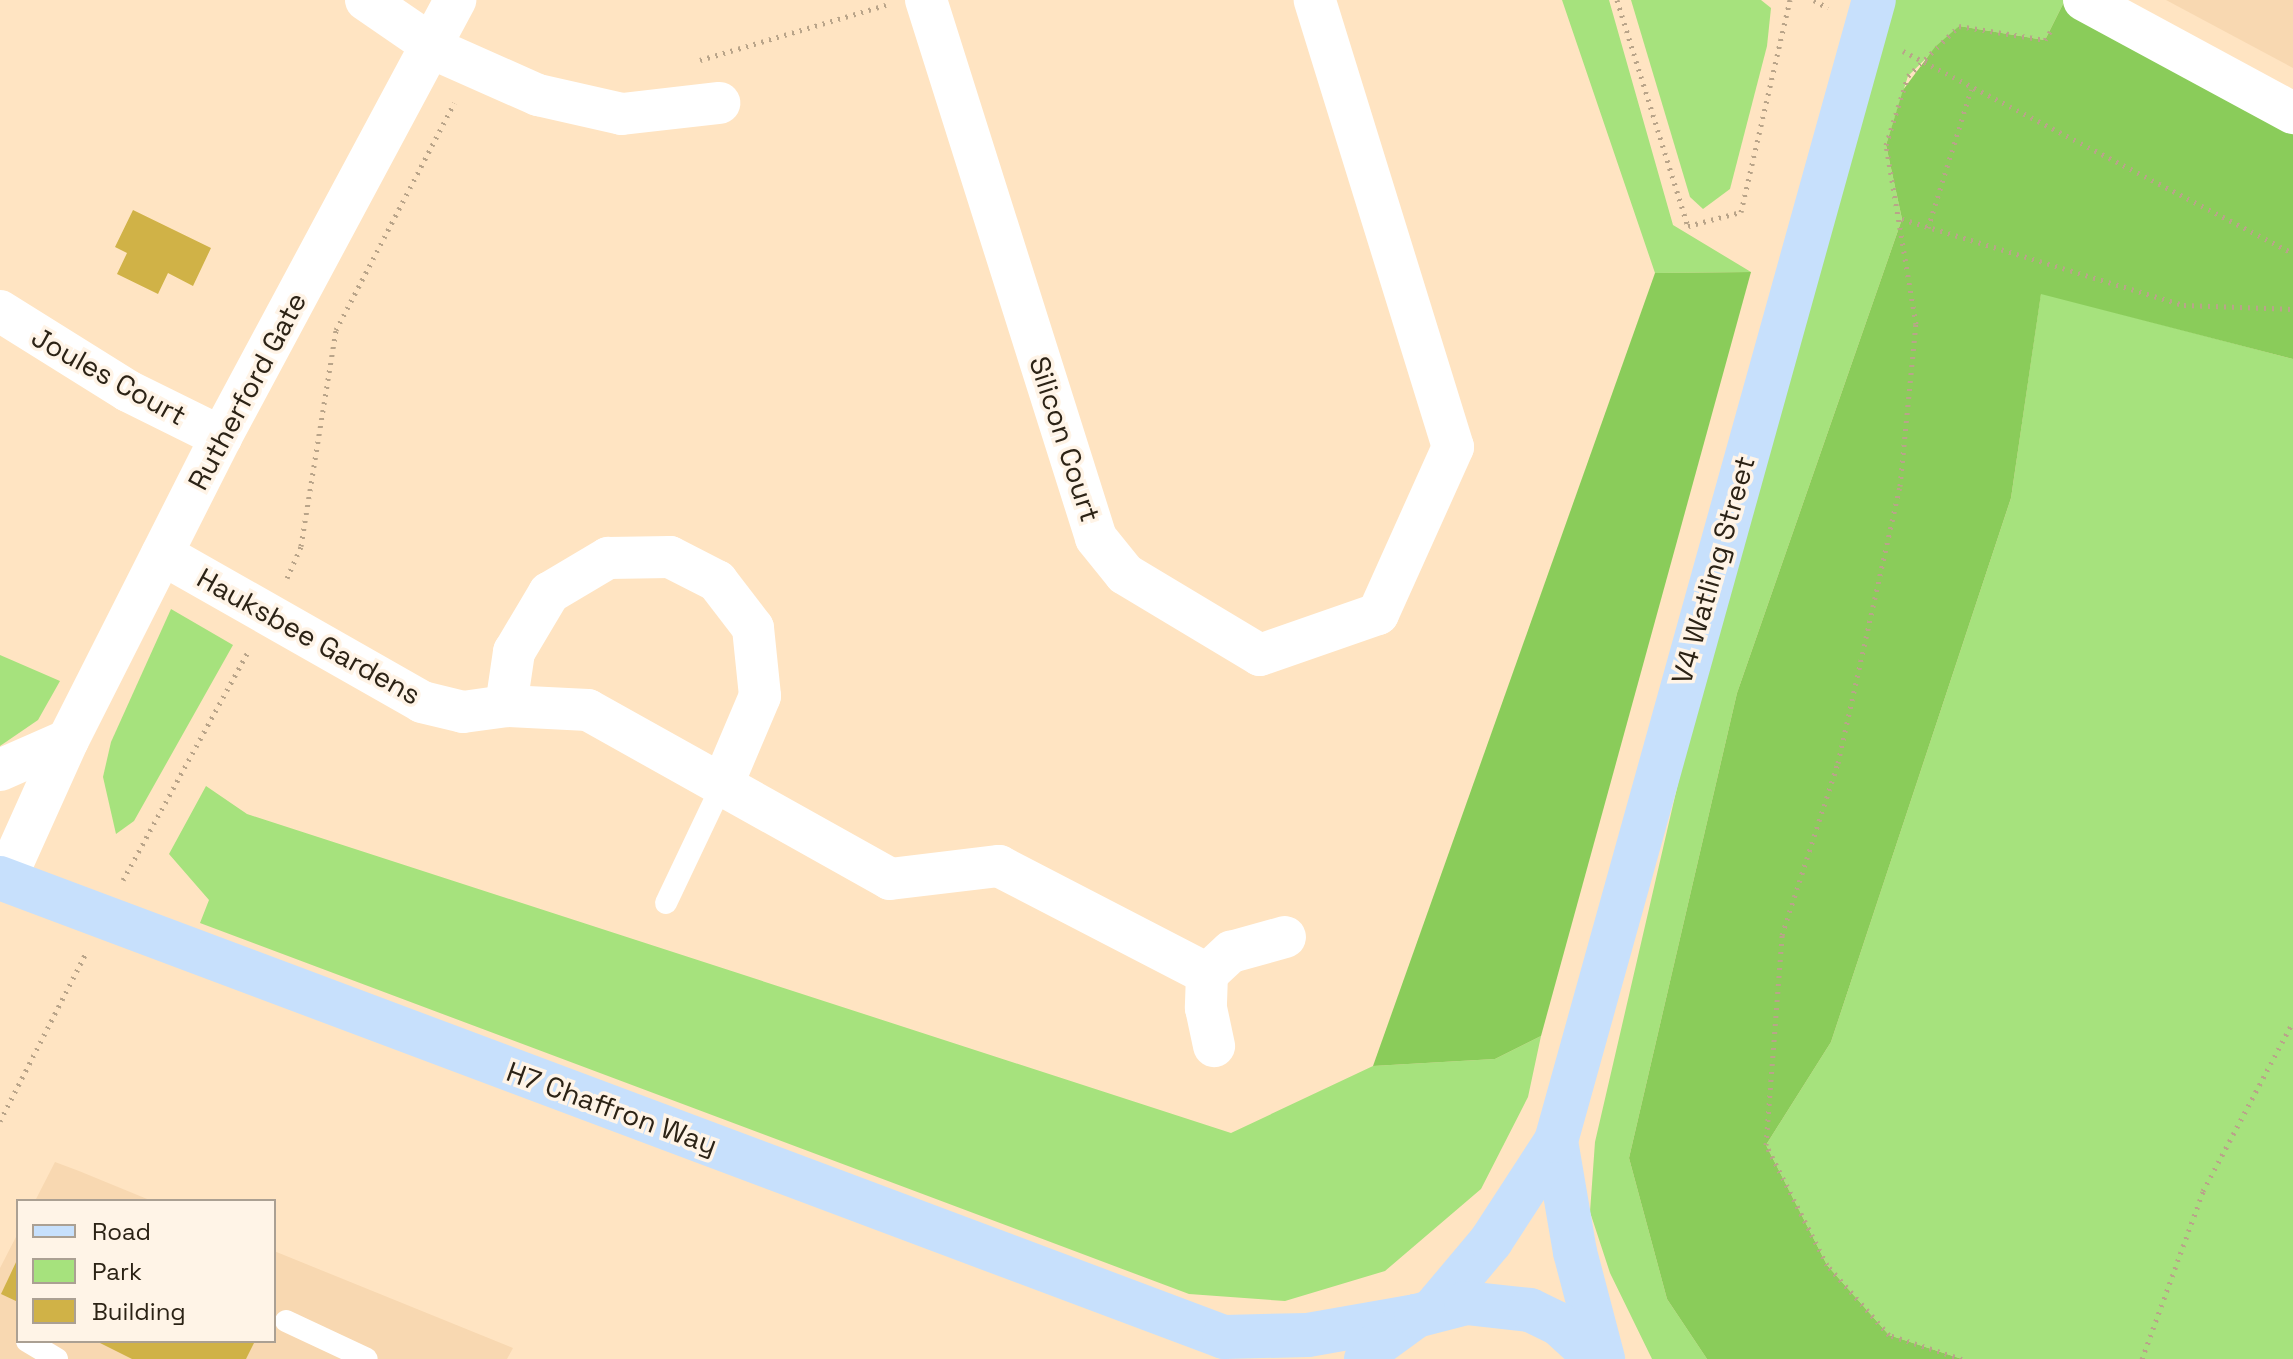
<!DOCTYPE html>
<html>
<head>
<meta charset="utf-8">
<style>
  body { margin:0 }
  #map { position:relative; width:2293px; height:1359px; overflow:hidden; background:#ffe4c2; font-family:"Space Grotesk",sans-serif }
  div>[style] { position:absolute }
  .built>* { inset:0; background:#f8d8b1 }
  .green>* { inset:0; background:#a6e27d }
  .forest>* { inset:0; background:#8acc5a }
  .building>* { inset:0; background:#d0b247 }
  .path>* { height:5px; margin-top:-2.5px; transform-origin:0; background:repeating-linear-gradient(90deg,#b9a489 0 2px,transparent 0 8px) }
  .lane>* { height:22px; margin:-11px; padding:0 11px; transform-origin:11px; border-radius:11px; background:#fff }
  .street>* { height:42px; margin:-21px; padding:0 21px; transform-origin:21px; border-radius:21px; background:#fff }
  .secondary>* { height:44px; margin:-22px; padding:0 22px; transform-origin:22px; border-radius:22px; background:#c7e0fc }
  span { translate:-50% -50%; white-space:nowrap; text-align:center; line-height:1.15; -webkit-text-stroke:7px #fff4e7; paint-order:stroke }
  .street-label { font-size:28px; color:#2c2316 }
  .legend { position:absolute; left:16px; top:1199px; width:260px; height:144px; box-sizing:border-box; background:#fff4e7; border:2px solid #aba093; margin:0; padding:10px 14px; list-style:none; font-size:24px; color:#2c2316 }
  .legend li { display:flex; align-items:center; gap:16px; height:40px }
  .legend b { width:40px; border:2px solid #aba093 }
</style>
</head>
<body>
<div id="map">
  <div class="built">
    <div style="clip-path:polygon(2166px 0,2293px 0,2293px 68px)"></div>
    <div style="clip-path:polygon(55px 1162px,79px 1171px,152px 1201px,35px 1201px)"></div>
    <div style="clip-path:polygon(18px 1233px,18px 1341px,274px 1341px,274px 1251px,513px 1348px,507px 1359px,0 1359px,0 1268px)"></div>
  </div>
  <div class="green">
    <div style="clip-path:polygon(1562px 0,1609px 0,1673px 225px,1751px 272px,1655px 273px)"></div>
    <div style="clip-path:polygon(1631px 0,1761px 0,1771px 8px,1767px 46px,1730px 189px,1703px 209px,1690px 197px)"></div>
    <div style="clip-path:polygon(1874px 0,2065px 0,2045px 40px,1959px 26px,1908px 76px,1886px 145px,1902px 219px,1737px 693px,1629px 1158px,1667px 1299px,1707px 1359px,1652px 1359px,1610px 1273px,1590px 1212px,1595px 1142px,1798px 265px)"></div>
    <div style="clip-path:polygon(2041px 293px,2293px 359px,2293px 1359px,1962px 1359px,1889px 1335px,1827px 1265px,1766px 1145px,1831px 1042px,2011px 498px)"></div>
    <div style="clip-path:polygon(171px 609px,233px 645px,134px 821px,116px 834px,103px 777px,111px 742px)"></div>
    <div style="clip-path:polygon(0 655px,60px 681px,38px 720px,0 746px)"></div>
    <div style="clip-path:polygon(206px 786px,247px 814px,1231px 1133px,1373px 1066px,1495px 1059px,1541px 1036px,1528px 1097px,1481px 1189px,1385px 1271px,1285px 1301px,1189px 1294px,200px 923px,209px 900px,169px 854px)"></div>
  </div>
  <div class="forest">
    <div style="clip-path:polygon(2065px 0,2293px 113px,2293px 359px,2041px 294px,2011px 498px,1831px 1042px,1766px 1145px,1827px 1265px,1889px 1335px,1962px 1359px,1707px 1359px,1667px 1299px,1629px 1158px,1737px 693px,1902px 219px,1886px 145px,1903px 90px,1935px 47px,1959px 26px,2045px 40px)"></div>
    <div style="clip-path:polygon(1751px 272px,1541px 1036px,1495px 1059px,1373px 1066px,1655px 273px)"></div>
  </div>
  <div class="building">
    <div style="clip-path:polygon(133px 210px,211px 248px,193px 286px,168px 273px,158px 294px,117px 274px,127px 253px,115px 247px)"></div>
    <div style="clip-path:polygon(18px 1258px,18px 1302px,1px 1294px)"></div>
    <div style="clip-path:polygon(96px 1341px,255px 1341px,246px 1359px,132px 1359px)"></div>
  </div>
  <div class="path">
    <div style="left:1617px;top:0;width:237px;rotate:72.6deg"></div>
    <div style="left:1688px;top:226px;width:55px;rotate:-14.8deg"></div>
    <div style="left:1741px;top:212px;width:218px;rotate:-77deg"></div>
    <div style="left:1814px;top:0;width:16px;rotate:30deg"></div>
    <div style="left:1903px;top:51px;width:439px;rotate:27.4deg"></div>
    <div style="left:700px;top:60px;width:194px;rotate:-16.5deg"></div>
    <div style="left:1902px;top:219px;width:295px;rotate:17deg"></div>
    <div style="left:2184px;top:305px;width:109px;rotate:2.1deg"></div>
    <div style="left:1928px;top:228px;width:145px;rotate:-72.7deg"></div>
    <div style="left:287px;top:578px;width:35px;rotate:-66deg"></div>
    <div style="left:301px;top:546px;width:219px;rotate:-80.8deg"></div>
    <div style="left:336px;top:330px;width:256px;rotate:-62.5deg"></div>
    <div style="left:123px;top:880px;width:262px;rotate:-61.3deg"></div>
    <div style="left:0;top:1121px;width:189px;rotate:-62.9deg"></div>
    <div style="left:1962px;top:1359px;width:77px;rotate:-161.8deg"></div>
    <div style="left:1889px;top:1335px;width:94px;rotate:-131.5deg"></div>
    <div style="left:1827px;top:1265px;width:135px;rotate:-116.9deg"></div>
    <div style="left:1766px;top:1145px;width:211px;rotate:-85.6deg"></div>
    <div style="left:1782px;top:935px;width:181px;rotate:-72deg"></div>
    <div style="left:1838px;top:763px;width:284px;rotate:-77.4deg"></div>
    <div style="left:1900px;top:486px;width:163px;rotate:-84.4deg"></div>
    <div style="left:1916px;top:324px;width:181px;rotate:-99.5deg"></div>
    <div style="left:1886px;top:145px;width:72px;rotate:-72.3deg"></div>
    <div style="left:1908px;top:76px;width:71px;rotate:-44.4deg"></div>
    <div style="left:1959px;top:26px;width:87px;rotate:9.2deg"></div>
    <div style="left:2045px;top:40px;width:15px;rotate:-58deg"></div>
    <div style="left:2142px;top:1359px;width:179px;rotate:-70deg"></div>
    <div style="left:2203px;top:1191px;width:191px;rotate:-62deg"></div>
  </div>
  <div class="lane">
    <div style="left:666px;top:903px;width:133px;rotate:-64.6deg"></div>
    <div style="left:286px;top:1321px;width:89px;rotate:25.1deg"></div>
    <div style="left:27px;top:1341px;width:35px;rotate:31deg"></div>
  </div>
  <div class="street">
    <div style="left:366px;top:0;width:93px;rotate:34.5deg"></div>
    <div style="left:443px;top:53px;width:104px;rotate:23.9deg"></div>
    <div style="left:538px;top:95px;width:86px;rotate:12.7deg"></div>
    <div style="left:622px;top:114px;width:98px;rotate:-6.5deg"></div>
    <div style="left:926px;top:0;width:564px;rotate:72.46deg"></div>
    <div style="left:1096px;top:538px;width:46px;rotate:51.1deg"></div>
    <div style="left:1125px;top:574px;width:157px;rotate:31deg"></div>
    <div style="left:1260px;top:655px;width:125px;rotate:-19.2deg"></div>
    <div style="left:1378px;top:614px;width:183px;rotate:-65.8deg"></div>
    <div style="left:1453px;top:447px;width:468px;rotate:-107.2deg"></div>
    <div style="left:2084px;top:0;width:238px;rotate:28.4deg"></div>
    <div style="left:0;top:311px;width:151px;rotate:32deg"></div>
    <div style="left:128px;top:391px;width:104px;rotate:26.3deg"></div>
    <div style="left:162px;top:554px;width:299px;rotate:29.6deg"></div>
    <div style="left:422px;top:702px;width:42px;rotate:13.7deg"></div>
    <div style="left:463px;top:712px;width:43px;rotate:-7.9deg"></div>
    <div style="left:506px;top:706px;width:82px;rotate:2.8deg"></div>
    <div style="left:588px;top:710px;width:346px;rotate:29.2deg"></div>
    <div style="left:890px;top:879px;width:110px;rotate:-6.8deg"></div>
    <div style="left:999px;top:866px;width:234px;rotate:27.4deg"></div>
    <div style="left:1207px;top:974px;width:34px;rotate:92deg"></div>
    <div style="left:1206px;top:1008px;width:39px;rotate:78deg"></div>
    <div style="left:506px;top:706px;width:55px;rotate:-81.6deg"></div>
    <div style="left:514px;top:652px;width:69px;rotate:-59.3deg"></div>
    <div style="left:549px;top:593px;width:69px;rotate:-30.7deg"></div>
    <div style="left:608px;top:558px;width:62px;rotate:-0.9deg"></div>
    <div style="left:670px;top:557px;width:53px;rotate:27.1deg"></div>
    <div style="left:717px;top:581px;width:59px;rotate:52.5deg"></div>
    <div style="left:753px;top:628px;width:68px;rotate:84.1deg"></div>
    <div style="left:760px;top:696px;width:95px;rotate:113deg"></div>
    <div style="left:0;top:770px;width:74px;rotate:-23.8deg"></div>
    <div style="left:5px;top:880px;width:154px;rotate:-65.8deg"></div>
    <div style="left:68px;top:740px;width:339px;rotate:-63.2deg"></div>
    <div style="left:221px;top:437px;width:496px;rotate:-61.8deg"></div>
    <div style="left:1207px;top:974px;width:33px;rotate:-43deg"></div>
    <div style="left:1231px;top:952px;width:56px;rotate:-15.5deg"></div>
  </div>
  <div class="secondary">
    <div style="left:0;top:878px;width:1307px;rotate:20.56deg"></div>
    <div style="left:1224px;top:1337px;width:84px;rotate:-1.4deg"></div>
    <div style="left:1308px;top:1335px;width:110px;rotate:-10deg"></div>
    <div style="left:1556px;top:1141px;width:113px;rotate:80.3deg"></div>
    <div style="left:1575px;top:1252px;width:111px;rotate:75.3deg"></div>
    <div style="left:1434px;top:1309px;width:89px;rotate:-50deg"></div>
    <div style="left:1491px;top:1241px;width:119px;rotate:-57deg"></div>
    <div style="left:1556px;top:1141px;width:1184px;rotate:-74.43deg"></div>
    <div style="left:1366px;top:1359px;width:16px;rotate:-55deg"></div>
    <div style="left:1375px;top:1346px;width:51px;rotate:-36.2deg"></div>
    <div style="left:1416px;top:1316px;width:52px;rotate:-14.6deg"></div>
    <div style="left:1466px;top:1303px;width:64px;rotate:6.2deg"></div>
    <div style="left:1530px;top:1310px;width:32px;rotate:26deg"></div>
    <div style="left:1559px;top:1324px;width:52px;rotate:42.6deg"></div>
  </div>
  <div class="street-label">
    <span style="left:109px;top:376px;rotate:29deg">Joules Court</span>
    <span style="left:247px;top:391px;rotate:-62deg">Rutherford Gate</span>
    <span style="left:1065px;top:439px;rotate:72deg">Silicon Court</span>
    <span style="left:1713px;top:570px;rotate:-74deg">V4 Watling Street</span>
    <span style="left:309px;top:636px;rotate:29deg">Hauksbee Gardens</span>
    <span style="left:612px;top:1108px;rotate:20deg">H7 Chaffron Way</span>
  </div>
  <ul class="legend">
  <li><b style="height:10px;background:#c7e0fc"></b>Road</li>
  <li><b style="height:22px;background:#a6e27d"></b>Park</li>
  <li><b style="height:22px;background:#d0b247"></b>Building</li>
  </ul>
</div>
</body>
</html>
